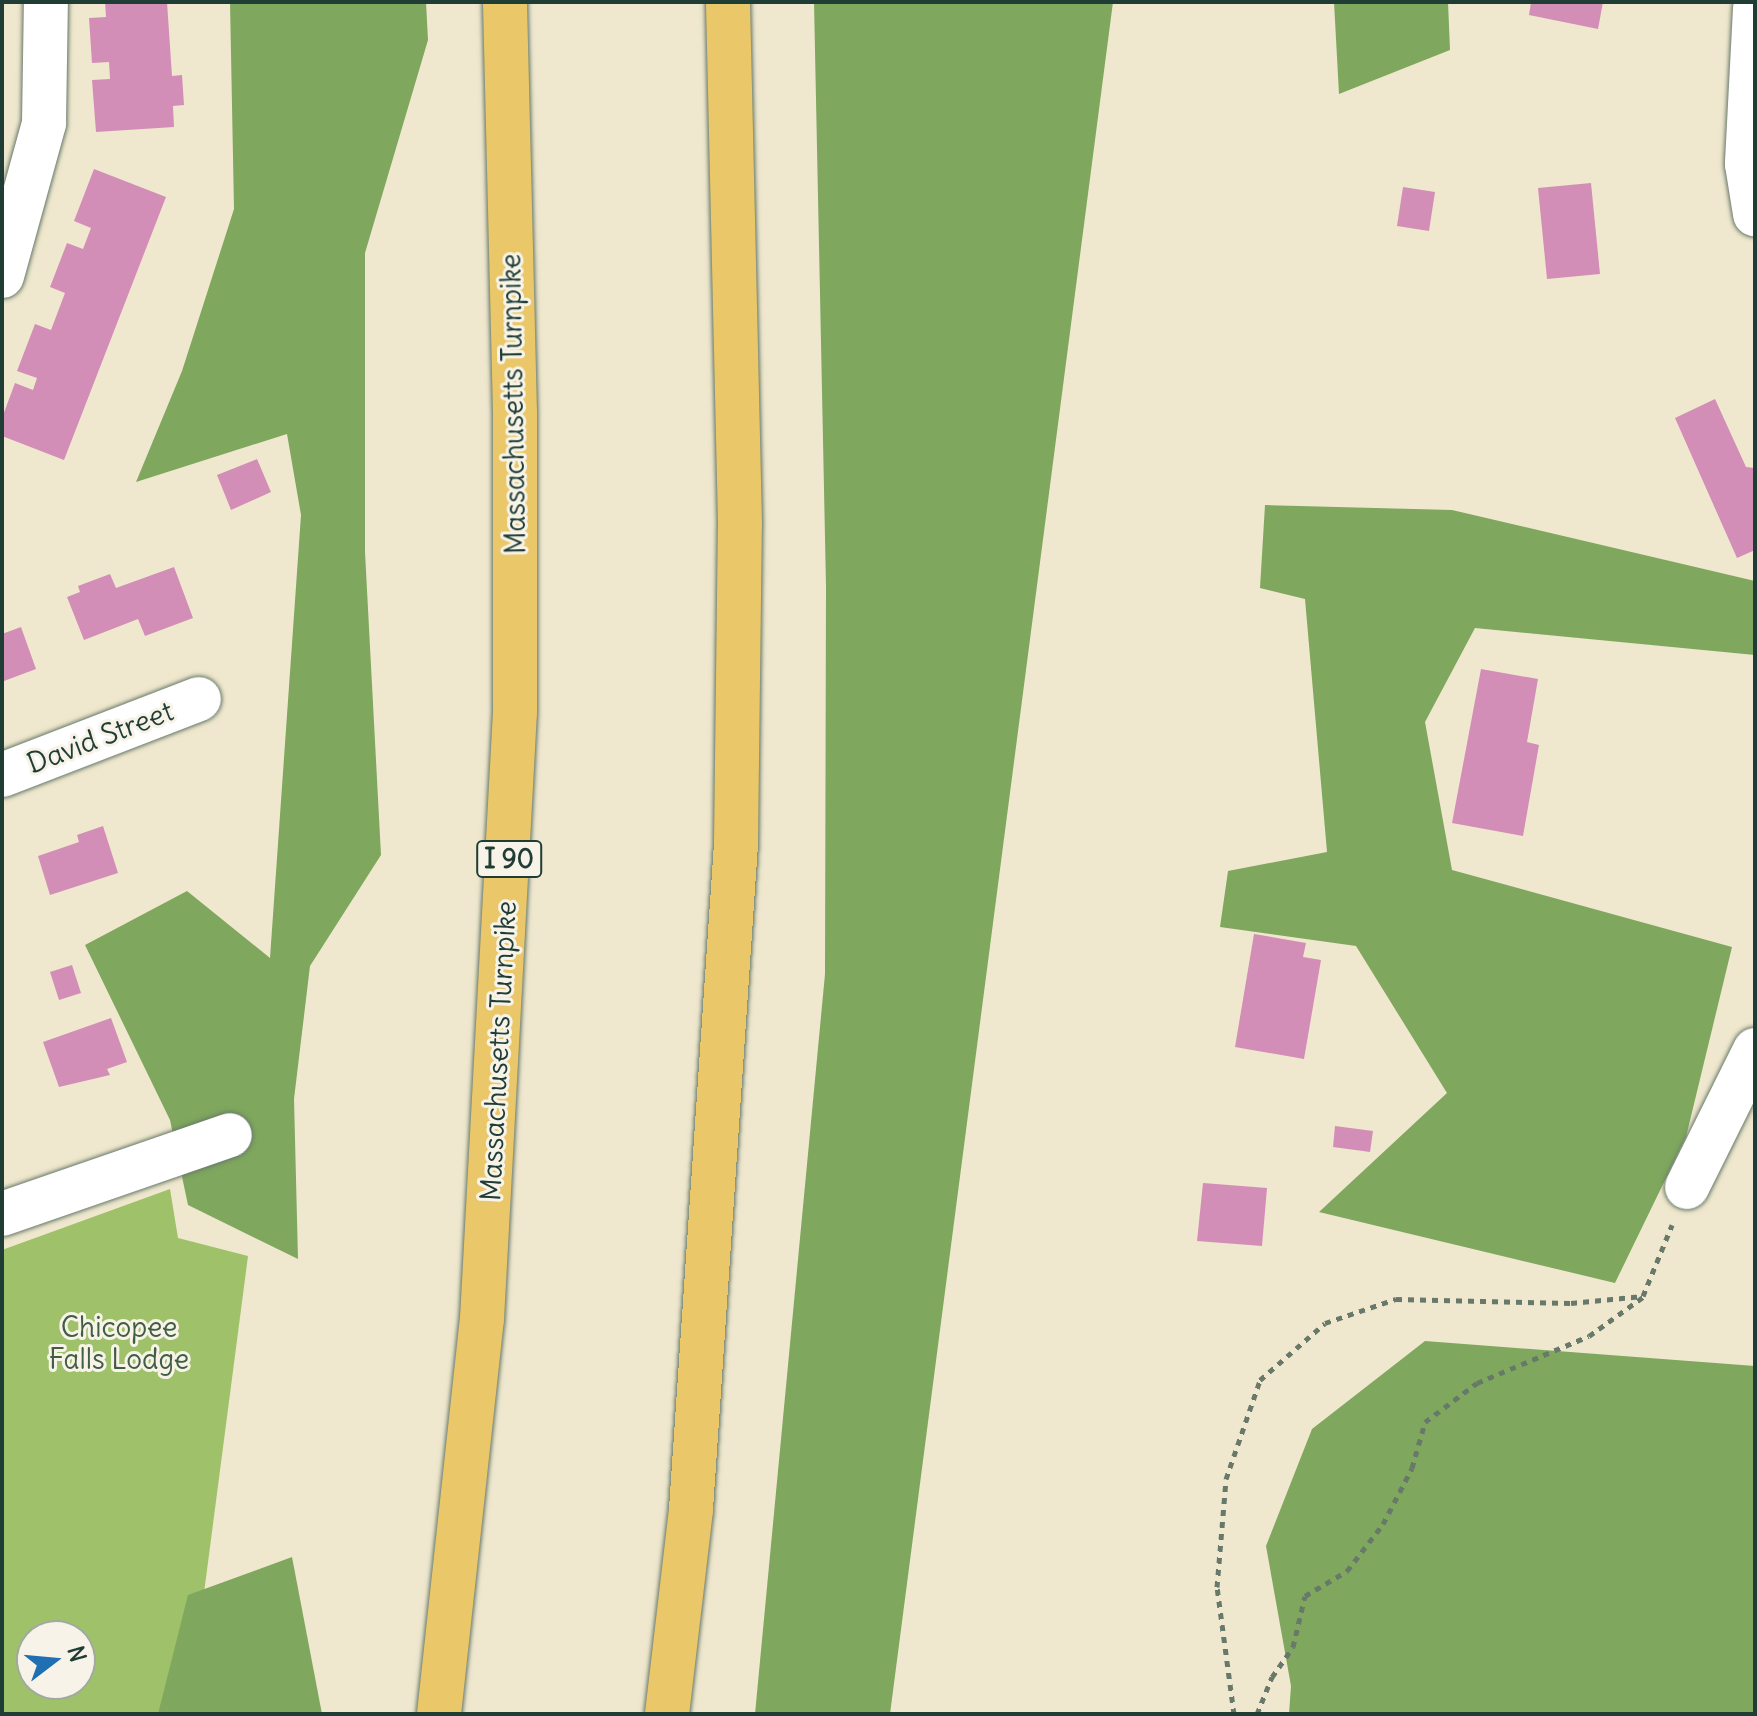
<!DOCTYPE html>
<html>
<head>
<meta charset="utf-8">
<style>
  body { margin:0 }
  #map { position:relative; width:1757px; height:1716px; overflow:hidden; background:#efe8ce; font-family:Delius,sans-serif }
  div>[style] { position:absolute }
  .green>* { inset:0; background:#9fc16a }
  .forest>* { inset:0; background:#7fa75e }
  .building>* { inset:0; background:#d38eb7 }
  .path>* { height:5px; margin-top:-2.5px; transform-origin:0; background:repeating-linear-gradient(90deg,#68796a 0 6px,transparent 0 12px) }
  .roads { filter:drop-shadow(0 0 2px #68796a) drop-shadow(0 0 2px #68796a) }
  .street>* { height:44px; margin:-22px; padding:0 22px; transform-origin:22px; border-radius:22px; background:#fff }
  .highway>* { height:44px; margin:-22px; padding:0 22px; transform-origin:22px; border-radius:22px; background:#eac769 }
  span { translate:-50% -50%; white-space:nowrap; text-align:center; line-height:1.15; -webkit-text-stroke:6px #f7f3e8; paint-order:stroke }
  .shield-label span { padding:2px 6px; background:#f7f3e8; border:2px solid; border-radius:6px; -webkit-text-stroke-width:0 }
  .shield-label { font-size:26px; color:#1f3d34; font-weight:700 }
  .street-label { font-size:28px; color:#1f3d34 }
  .park-label { font-size:28px; color:#3f5e42 }
  .frame { position:absolute; inset:0; border:4px solid #1f3d34; pointer-events:none }
  .north { position:absolute; left:16px; top:1620px; width:80px; height:80px; box-sizing:border-box; background:#f7f3e8; border:2px solid #a1aaa0; border-radius:50%; rotate:74deg; font-size:22px; font-weight:700; line-height:32px; text-align:center; color:#1f3d34 }
  .north::after { content:''; display:block; margin:auto; width:28px; height:36px; background:#1f6fb2; clip-path:polygon(50% 0,100% 100%,50% 72%,0 100%) }
</style>
</head>
<body>
<div id="map">
  <div class="green">
    <div style="clip-path:polygon(evenodd,170px 1189px,178px 1238px,248px 1256px,195px 1662px,181px 1714px,2px 1714px,2px 1250px,170px 1189px,32px 1636px,80px 1636px,80px 1684px,32px 1684px,32px 1636px)"></div>
  </div>
  <div class="forest">
    <div style="clip-path:polygon(230px 2px,426px 2px,428px 40px,365px 253px,365px 552px,381px 855px,310px 966px,294px 1099px,298px 1259px,188px 1205px,170px 1120px,85px 945px,187px 891px,270px 958px,301px 515px,287px 434px,136px 482px,182px 371px,234px 209px)"></div>
    <div style="clip-path:polygon(814px 2px,1113px 2px,890px 1714px,755px 1714px,825px 974px,826px 586px)"></div>
    <div style="clip-path:polygon(1334px 2px,1448px 2px,1450px 50px,1339px 94px)"></div>
    <div style="clip-path:polygon(1265px 505px,1452px 510px,1755px 581px,1755px 655px,1475px 628px,1425px 722px,1452px 870px,1732px 947px,1686px 1137px,1615px 1283px,1319px 1212px,1447px 1093px,1356px 946px,1220px 927px,1228px 871px,1327px 852px,1305px 599px,1260px 588px)"></div>
    <div style="clip-path:polygon(1425px 1341px,1755px 1366px,1755px 1714px,1289px 1714px,1291px 1686px,1266px 1546px,1312px 1429px)"></div>
    <div style="clip-path:polygon(292px 1557px,322px 1714px,158px 1714px,188px 1595px)"></div>
  </div>
  <div class="building">
    <div style="clip-path:polygon(105px 2px,167px 2px,172px 76px,182px 75px,184px 105px,173px 106px,174px 127px,96px 132px,92px 80px,110px 79px,109px 62px,92px 63px,89px 18px,106px 17px)"></div>
    <div style="clip-path:polygon(1531px 2px,1603px 2px,1598px 29px,1529px 15px)"></div>
    <div style="clip-path:polygon(94px 169px,166px 197px,64px 460px,2px 436px,2px 418px,15px 383px,33px 390px,37px 378px,17px 371px,35px 324px,51px 330px,65px 293px,50px 287px,67px 243px,83px 249px,91px 228px,74px 221px)"></div>
    <div style="clip-path:polygon(1591px 183px,1600px 274px,1547px 279px,1538px 188px)"></div>
    <div style="clip-path:polygon(1403px 187px,1435px 192px,1429px 231px,1397px 226px)"></div>
    <div style="clip-path:polygon(1715px 399px,1746px 467px,1755px 468px,1755px 550px,1737px 558px,1675px 418px)"></div>
    <div style="clip-path:polygon(257px 459px,271px 492px,231px 510px,217px 475px)"></div>
    <div style="clip-path:polygon(174px 567px,193px 618px,145px 636px,138px 619px,84px 640px,67px 597px,80px 592px,78px 586px,110px 574px,116px 588px)"></div>
    <div style="clip-path:polygon(21px 627px,36px 669px,4px 681px,2px 688px,2px 634px)"></div>
    <div style="clip-path:polygon(1481px 669px,1538px 679px,1527px 742px,1539px 745px,1523px 836px,1452px 823px)"></div>
    <div style="clip-path:polygon(103px 826px,118px 873px,50px 895px,38px 856px,79px 842px,77px 835px)"></div>
    <div style="clip-path:polygon(1254px 934px,1306px 943px,1303px 957px,1321px 960px,1304px 1059px,1235px 1047px)"></div>
    <div style="clip-path:polygon(72px 965px,81px 993px,59px 1000px,50px 972px)"></div>
    <div style="clip-path:polygon(111px 1018px,127px 1062px,107px 1069px,110px 1075px,59px 1087px,43px 1042px)"></div>
    <div style="clip-path:polygon(1335px 1126px,1373px 1131px,1370px 1152px,1333px 1147px)"></div>
    <div style="clip-path:polygon(1203px 1183px,1267px 1188px,1262px 1246px,1197px 1241px)"></div>
  </div>
  <div class="path">
    <div style="left:1234px;top:1714px;width:128px;rotate:-97.6deg"></div>
    <div style="left:1217px;top:1587px;width:108px;rotate:-85.2deg"></div>
    <div style="left:1226px;top:1479px;width:105px;rotate:-71deg"></div>
    <div style="left:1260px;top:1380px;width:86px;rotate:-41.2deg"></div>
    <div style="left:1325px;top:1323px;width:75px;rotate:-18.7deg"></div>
    <div style="left:1396px;top:1299px;width:175px;rotate:1.3deg"></div>
    <div style="left:1571px;top:1303px;width:72px;rotate:-5.6deg"></div>
    <div style="left:1643px;top:1296px;width:77px;rotate:-67.8deg"></div>
    <div style="left:1257px;top:1714px;width:40px;rotate:-68deg"></div>
    <div style="left:1272px;top:1677px;width:37px;rotate:-55deg"></div>
    <div style="left:1293px;top:1647px;width:52px;rotate:-76.8deg"></div>
    <div style="left:1305px;top:1596px;width:49px;rotate:-30.8deg"></div>
    <div style="left:1347px;top:1571px;width:59px;rotate:-52.5deg"></div>
    <div style="left:1383px;top:1524px;width:63px;rotate:-62.6deg"></div>
    <div style="left:1412px;top:1468px;width:48px;rotate:-74.2deg"></div>
    <div style="left:1425px;top:1422px;width:65px;rotate:-36.9deg"></div>
    <div style="left:1477px;top:1383px;width:121px;rotate:-22.8deg"></div>
    <div style="left:1589px;top:1336px;width:67px;rotate:-35.8deg"></div>
  </div>
  <div class="roads">
    <div class="street">
      <div style="left:1755px;top:9px;width:155px;rotate:93deg"></div>
      <div style="left:1747px;top:164px;width:51px;rotate:80.9deg"></div>
      <div style="left:2px;top:276px;width:159px;rotate:-74.6deg"></div>
      <div style="left:44px;top:123px;width:121px;rotate:-89.1deg"></div>
      <div style="left:2px;top:775px;width:211px;rotate:-21.1deg"></div>
      <div style="left:1687px;top:1187px;width:153px;rotate:-63.6deg"></div>
      <div style="left:2px;top:1214px;width:241px;rotate:-19.1deg"></div>
    </div>
    <div class="highway">
      <div style="left:439px;top:1714px;width:397px;rotate:-83.8deg"></div>
      <div style="left:482px;top:1319px;width:608px;rotate:-86.89deg"></div>
      <div style="left:515px;top:712px;width:299px;rotate:-90deg"></div>
      <div style="left:515px;top:413px;width:411px;rotate:-91.4deg"></div>
      <div style="left:667px;top:1714px;width:206px;rotate:-83.3deg"></div>
      <div style="left:691px;top:1509px;width:668px;rotate:-86.13deg"></div>
      <div style="left:736px;top:843px;width:319px;rotate:-89.3deg"></div>
      <div style="left:740px;top:524px;width:522px;rotate:-91.32deg"></div>
    </div>
  </div>
  <div class="shield-label">
    <span style="left:509px;top:859px">I 90</span>
  </div>
  <div class="street-label">
    <span style="left:513px;top:404px;rotate:-91deg">Massachusetts Turnpike</span>
    <span style="left:100px;top:737px;rotate:-21deg">David Street</span>
    <span style="left:498px;top:1051px;rotate:-87deg">Massachusetts Turnpike</span>
  </div>
  <div class="park-label">
    <span style="left:119px;top:1343px">Chicopee<br>Falls Lodge</span>
  </div>
  <div class="frame"></div>
  <div class="north">N</div>
</div>
</body>
</html>
